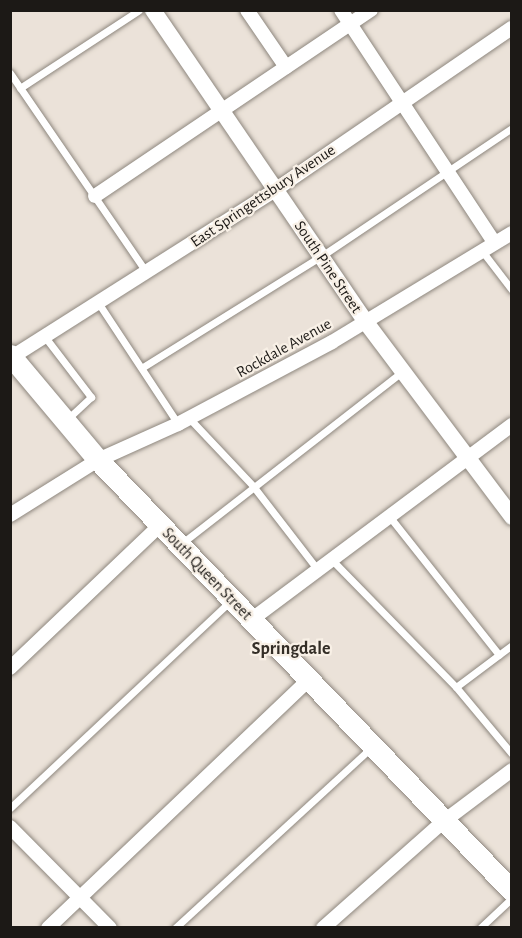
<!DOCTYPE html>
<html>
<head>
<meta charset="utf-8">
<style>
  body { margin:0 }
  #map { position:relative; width:522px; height:938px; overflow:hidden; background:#ebe2d9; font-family:"Alegreya Sans",sans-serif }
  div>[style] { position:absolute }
  .roads { filter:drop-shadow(0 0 2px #8e877e) drop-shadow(0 0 2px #8e877e) }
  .service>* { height:7px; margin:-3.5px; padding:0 3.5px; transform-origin:3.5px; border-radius:3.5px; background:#fff }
  .minor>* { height:14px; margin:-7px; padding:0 7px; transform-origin:7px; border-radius:7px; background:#fff }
  .tertiary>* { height:16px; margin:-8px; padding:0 8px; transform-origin:8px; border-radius:8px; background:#fff }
  .primary>* { height:21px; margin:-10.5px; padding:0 10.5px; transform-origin:10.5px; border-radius:10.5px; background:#fff }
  span { translate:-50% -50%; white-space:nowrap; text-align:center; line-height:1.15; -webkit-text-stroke:4.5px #f8f0e6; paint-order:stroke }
  .street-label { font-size:16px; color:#1c1916 }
  .neighbourhood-label { font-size:18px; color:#342e27; font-weight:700 }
  .frame { position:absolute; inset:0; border:12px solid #1c1916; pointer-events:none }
</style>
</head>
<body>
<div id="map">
  <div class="roads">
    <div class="service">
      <div style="left:10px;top:73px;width:242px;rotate:55.6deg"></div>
      <div style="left:20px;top:88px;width:142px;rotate:-33.2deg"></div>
      <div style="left:482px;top:251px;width:49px;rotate:52.4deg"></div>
      <div style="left:99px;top:304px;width:144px;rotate:56.6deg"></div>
      <div style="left:45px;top:337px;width:76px;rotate:52.5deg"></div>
      <div style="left:91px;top:397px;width:33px;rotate:137deg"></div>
      <div style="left:143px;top:367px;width:208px;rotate:-31.9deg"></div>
      <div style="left:320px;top:257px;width:231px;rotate:-33.9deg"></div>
      <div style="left:189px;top:418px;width:93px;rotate:46.7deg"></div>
      <div style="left:253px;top:486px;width:106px;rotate:52.3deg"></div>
      <div style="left:389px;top:516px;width:177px;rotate:51.6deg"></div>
      <div style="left:182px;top:543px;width:279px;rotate:-37.9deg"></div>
      <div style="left:332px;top:560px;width:177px;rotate:45.7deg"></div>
      <div style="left:456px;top:687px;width:87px;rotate:50.1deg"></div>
      <div style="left:456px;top:687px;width:70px;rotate:-36.9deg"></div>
      <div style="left:10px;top:808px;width:301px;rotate:-43.2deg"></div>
      <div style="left:175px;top:928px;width:265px;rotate:-42.6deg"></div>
      <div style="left:480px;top:928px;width:44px;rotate:-43.2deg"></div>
    </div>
    <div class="minor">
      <div style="left:247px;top:10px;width:69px;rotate:55.6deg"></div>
      <div style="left:341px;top:10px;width:278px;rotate:56.6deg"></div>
      <div style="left:95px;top:196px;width:333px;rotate:-34deg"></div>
      <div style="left:12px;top:357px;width:312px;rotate:-32.4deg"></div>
      <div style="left:275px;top:190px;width:287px;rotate:-34.4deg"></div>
      <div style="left:10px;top:515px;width:104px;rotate:-32deg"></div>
      <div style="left:98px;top:460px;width:88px;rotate:-24.2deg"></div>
      <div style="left:178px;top:424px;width:174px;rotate:-28deg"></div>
      <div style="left:332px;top:342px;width:210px;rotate:-31.2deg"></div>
      <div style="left:251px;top:620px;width:326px;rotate:-36.8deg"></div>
      <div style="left:10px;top:668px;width:207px;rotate:-43.6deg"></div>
      <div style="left:10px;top:827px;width:142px;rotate:45.3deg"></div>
      <div style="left:48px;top:928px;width:358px;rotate:-43.6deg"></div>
      <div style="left:323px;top:928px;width:160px;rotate:-41.5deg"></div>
      <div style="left:443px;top:822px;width:86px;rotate:-37deg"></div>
    </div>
    <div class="tertiary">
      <div style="left:153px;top:10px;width:376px;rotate:55.7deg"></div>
      <div style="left:365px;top:321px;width:245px;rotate:53.1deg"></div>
    </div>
    <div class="primary">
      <div style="left:10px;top:355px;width:137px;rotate:50deg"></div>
      <div style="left:98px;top:460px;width:598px;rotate:46.15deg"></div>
    </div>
  </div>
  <div class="street-label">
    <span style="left:263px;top:196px;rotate:-34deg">East Springettsbury Avenue</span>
    <span style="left:328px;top:267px;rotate:56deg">South Pine Street</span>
    <span style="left:284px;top:348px;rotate:-29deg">Rockdale Avenue</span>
    <span style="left:207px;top:574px;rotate:46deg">South Queen Street</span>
  </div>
  <div class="neighbourhood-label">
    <span style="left:291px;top:649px">Springdale</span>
  </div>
  <div class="frame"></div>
</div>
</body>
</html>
